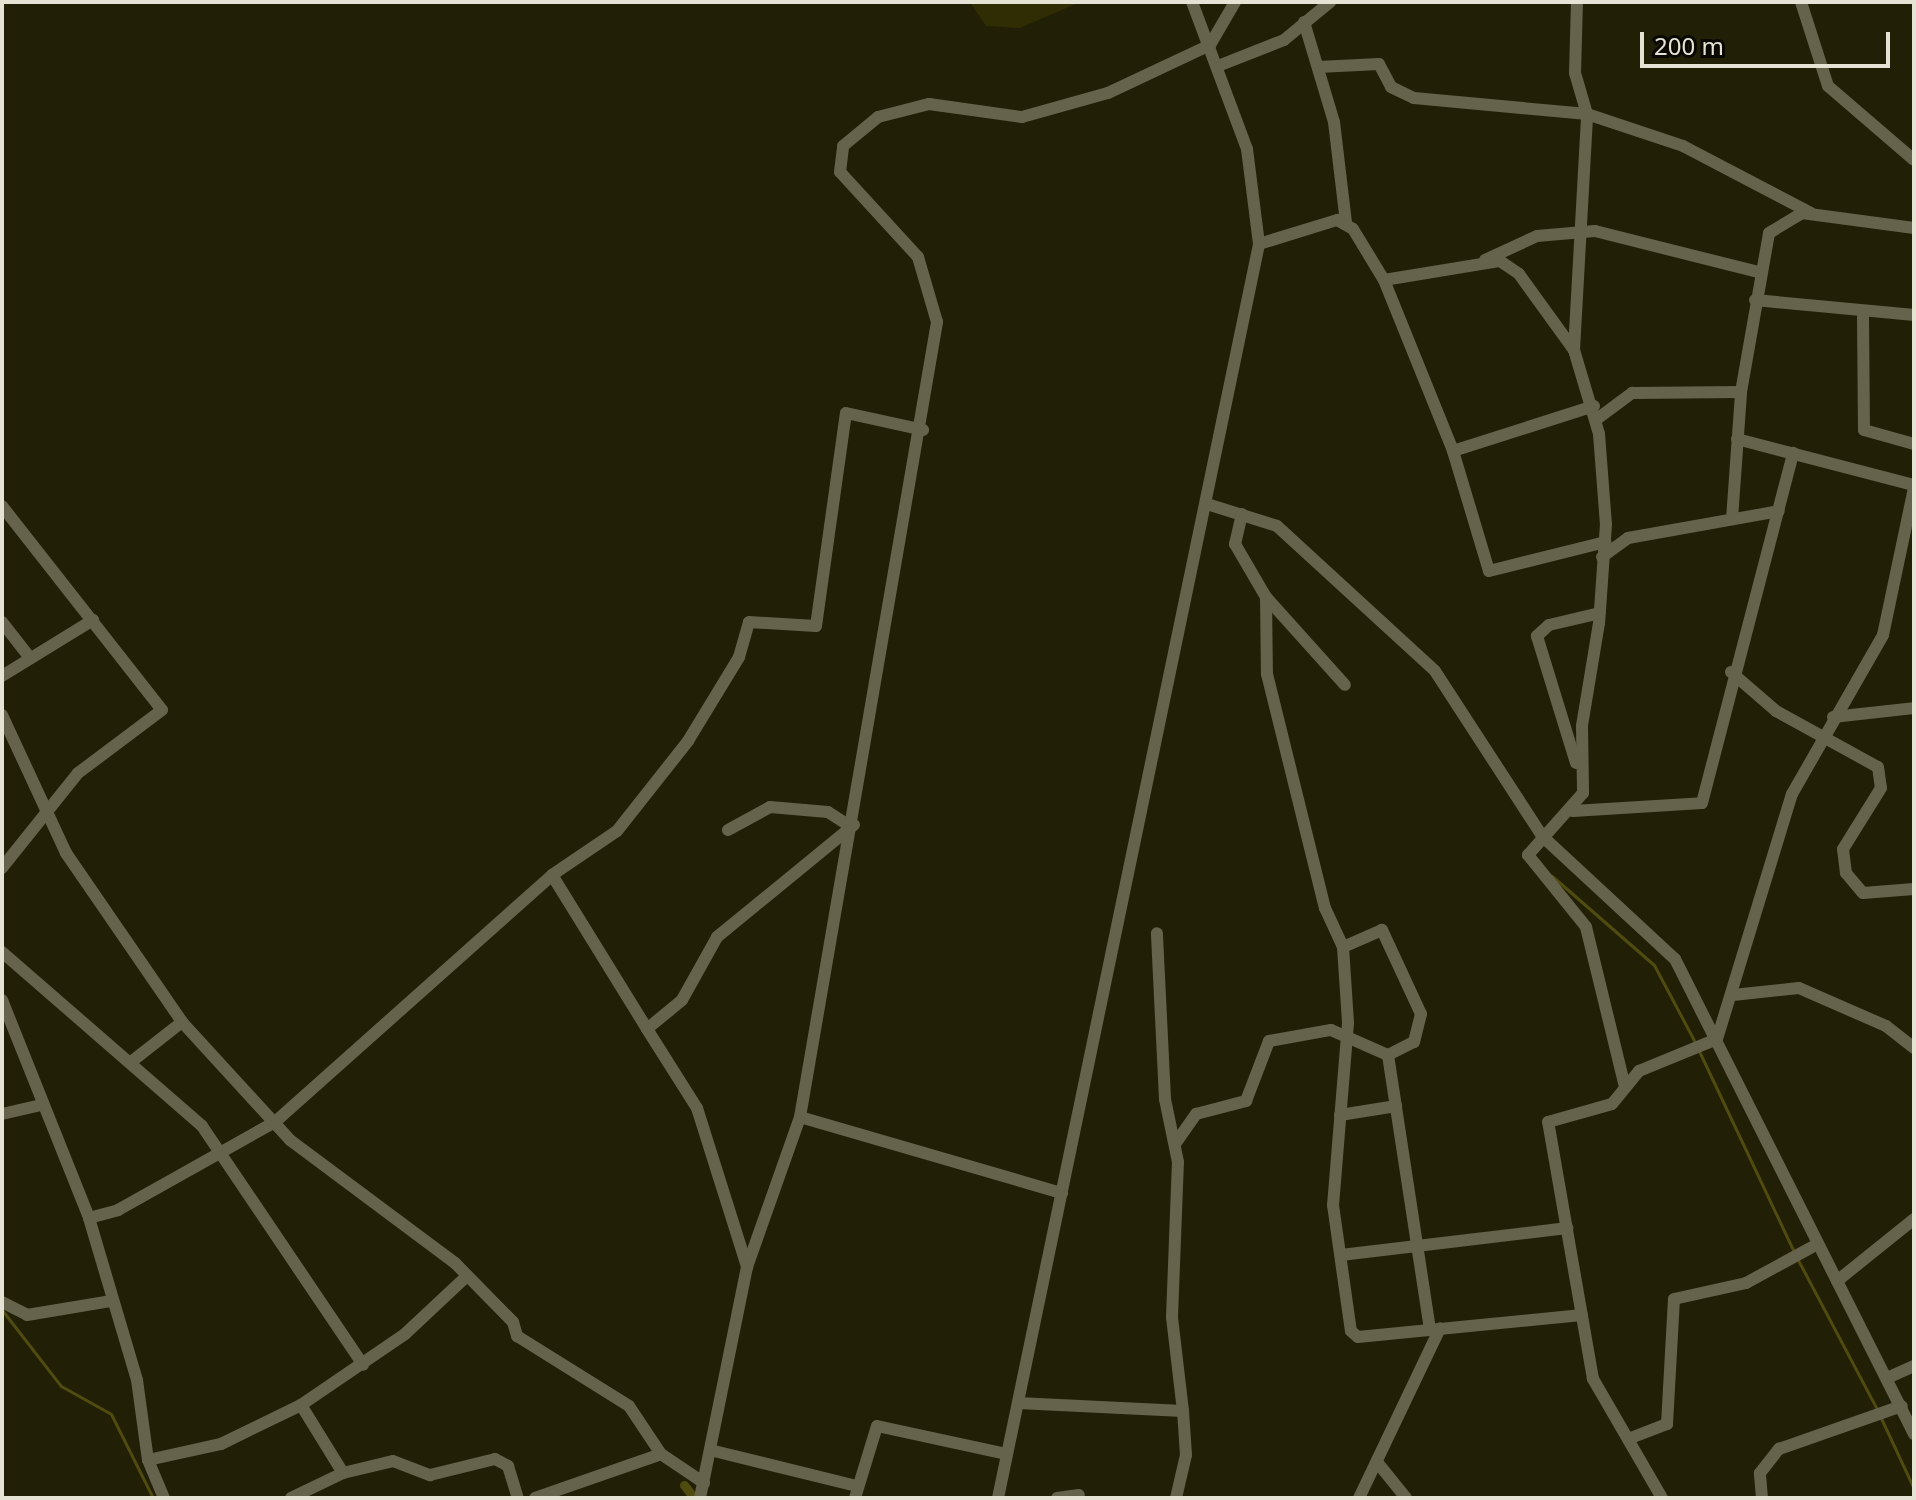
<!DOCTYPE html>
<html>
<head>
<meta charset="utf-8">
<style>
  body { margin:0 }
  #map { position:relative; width:1916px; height:1500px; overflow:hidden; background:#211f05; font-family:"Noto Sans",sans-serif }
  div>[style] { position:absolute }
  .green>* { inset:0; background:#302c03 }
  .stream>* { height:3px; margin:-1.5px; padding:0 1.5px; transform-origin:1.5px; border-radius:1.5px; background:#504b0f }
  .canal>* { height:9px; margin:-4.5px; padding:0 4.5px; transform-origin:4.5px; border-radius:4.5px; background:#504b0f }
  .minor>* { height:12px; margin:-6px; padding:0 6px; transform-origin:6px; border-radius:6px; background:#65634c }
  span { translate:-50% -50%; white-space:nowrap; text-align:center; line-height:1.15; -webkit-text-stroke:8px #090802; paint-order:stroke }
  .frame { position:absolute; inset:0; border:4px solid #e4e3d4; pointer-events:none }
  .scale { position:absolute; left:1640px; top:32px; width:250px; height:36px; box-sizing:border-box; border:4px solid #e4e3d4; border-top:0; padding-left:10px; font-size:24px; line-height:28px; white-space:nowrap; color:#e4e3d4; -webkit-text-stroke:6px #090802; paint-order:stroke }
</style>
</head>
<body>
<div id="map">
  <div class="green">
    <div style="clip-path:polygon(970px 2px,1080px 2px,1020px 28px,986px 26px)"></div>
  </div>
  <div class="stream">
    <div style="left:1552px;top:876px;width:135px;rotate:41.1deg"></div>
    <div style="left:1654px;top:965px;width:89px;rotate:62deg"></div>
    <div style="left:1699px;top:1051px;width:225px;rotate:64.7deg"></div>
    <div style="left:1798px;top:1260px;width:169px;rotate:62.1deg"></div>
    <div style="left:2px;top:1310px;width:96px;rotate:52.2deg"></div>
    <div style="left:61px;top:1386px;width:57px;rotate:29.2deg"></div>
    <div style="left:111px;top:1414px;width:94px;rotate:63.4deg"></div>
    <div style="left:1880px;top:1416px;width:81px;rotate:65deg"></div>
  </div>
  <div class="canal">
    <div style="left:684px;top:1485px;width:16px;rotate:52deg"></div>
  </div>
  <div class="minor">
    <div style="left:1801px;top:2px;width:88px;rotate:72.2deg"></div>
    <div style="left:1828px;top:86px;width:113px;rotate:40.7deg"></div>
    <div style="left:1304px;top:22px;width:104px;rotate:73.3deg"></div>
    <div style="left:1334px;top:122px;width:101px;rotate:83.2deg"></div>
    <div style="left:1218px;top:66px;width:71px;rotate:-21.5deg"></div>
    <div style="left:1284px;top:40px;width:60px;rotate:-39.6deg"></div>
    <div style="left:1318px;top:67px;width:61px;rotate:-2.8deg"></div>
    <div style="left:1379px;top:64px;width:26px;rotate:62deg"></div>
    <div style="left:1391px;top:87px;width:25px;rotate:26deg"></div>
    <div style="left:1414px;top:98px;width:174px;rotate:5.3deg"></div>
    <div style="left:1587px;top:114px;width:101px;rotate:18.4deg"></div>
    <div style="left:1683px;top:146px;width:144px;rotate:27.6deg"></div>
    <div style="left:1259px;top:244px;width:82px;rotate:-17.1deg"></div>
    <div style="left:1337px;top:220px;width:18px;rotate:29deg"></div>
    <div style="left:1353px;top:229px;width:60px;rotate:58.7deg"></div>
    <div style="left:1384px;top:280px;width:118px;rotate:-9.3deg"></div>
    <div style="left:1500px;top:261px;width:23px;rotate:34deg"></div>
    <div style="left:1519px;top:274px;width:94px;rotate:54.1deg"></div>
    <div style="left:1574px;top:350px;width:88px;rotate:73.4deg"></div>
    <div style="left:1599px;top:434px;width:90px;rotate:85.6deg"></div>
    <div style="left:1606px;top:524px;width:99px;rotate:94deg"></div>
    <div style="left:1599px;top:623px;width:104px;rotate:99.4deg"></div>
    <div style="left:1582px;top:726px;width:67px;rotate:89.1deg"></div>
    <div style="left:1583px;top:793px;width:83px;rotate:131.6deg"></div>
    <div style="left:1528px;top:855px;width:92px;rotate:51.1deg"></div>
    <div style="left:1586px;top:927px;width:165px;rotate:76.3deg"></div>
    <div style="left:1485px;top:260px;width:57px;rotate:-24.8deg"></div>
    <div style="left:1537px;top:236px;width:58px;rotate:-4.9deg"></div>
    <div style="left:1595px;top:231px;width:168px;rotate:14.1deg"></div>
    <div style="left:1384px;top:280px;width:184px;rotate:68deg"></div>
    <div style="left:1453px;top:451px;width:148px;rotate:-17.7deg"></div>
    <div style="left:1755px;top:300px;width:160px;rotate:5.4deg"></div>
    <div style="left:1863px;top:316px;width:114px;rotate:89.5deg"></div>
    <div style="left:1864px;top:430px;width:52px;rotate:15.6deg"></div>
    <div style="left:1574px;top:350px;width:236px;rotate:-86.8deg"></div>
    <div style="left:1587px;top:114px;width:43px;rotate:-106.3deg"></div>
    <div style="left:1575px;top:73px;width:71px;rotate:-88.4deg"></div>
    <div style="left:1597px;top:419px;width:44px;rotate:-36.6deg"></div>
    <div style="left:1632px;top:393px;width:109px;rotate:-0.5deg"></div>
    <div style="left:1737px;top:439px;width:183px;rotate:14.6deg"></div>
    <div style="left:1453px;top:451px;width:125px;rotate:73.3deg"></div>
    <div style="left:1489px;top:571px;width:120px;rotate:-14deg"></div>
    <div style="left:1207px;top:504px;width:73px;rotate:17.4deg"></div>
    <div style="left:1277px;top:526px;width:214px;rotate:42.5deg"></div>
    <div style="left:1435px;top:671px;width:197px;rotate:57deg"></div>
    <div style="left:1542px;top:836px;width:181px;rotate:42.8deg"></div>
    <div style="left:1675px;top:959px;width:532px;rotate:63.29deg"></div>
    <div style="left:2px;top:506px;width:259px;rotate:51.9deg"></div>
    <div style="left:162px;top:710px;width:105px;rotate:143.1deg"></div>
    <div style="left:78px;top:773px;width:122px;rotate:128.7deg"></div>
    <div style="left:1242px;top:514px;width:31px;rotate:103deg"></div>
    <div style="left:1235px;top:544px;width:61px;rotate:59.7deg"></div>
    <div style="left:1266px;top:597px;width:77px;rotate:89.3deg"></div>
    <div style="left:1267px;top:674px;width:241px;rotate:76.1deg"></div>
    <div style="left:1325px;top:908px;width:43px;rotate:65.2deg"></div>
    <div style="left:1343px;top:947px;width:76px;rotate:86.2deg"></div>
    <div style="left:1348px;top:1023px;width:183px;rotate:94.7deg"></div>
    <div style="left:1333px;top:1205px;width:127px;rotate:81.9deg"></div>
    <div style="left:1351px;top:1331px;width:9px;rotate:41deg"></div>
    <div style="left:1358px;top:1337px;width:225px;rotate:-5.6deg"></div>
    <div style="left:1732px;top:519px;width:127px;rotate:-85.9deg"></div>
    <div style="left:1741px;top:392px;width:161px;rotate:-80deg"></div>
    <div style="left:1769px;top:233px;width:39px;rotate:-31deg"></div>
    <div style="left:1802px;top:213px;width:113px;rotate:7.6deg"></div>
    <div style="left:1602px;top:557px;width:32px;rotate:-36deg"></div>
    <div style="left:1628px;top:538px;width:153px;rotate:-10.1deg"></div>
    <div style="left:1266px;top:597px;width:118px;rotate:48.1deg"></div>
    <div style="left:2px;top:622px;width:46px;rotate:52.1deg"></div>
    <div style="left:1731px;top:672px;width:60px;rotate:40.9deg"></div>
    <div style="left:1776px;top:711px;width:116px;rotate:28.8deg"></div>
    <div style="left:1878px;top:767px;width:21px;rotate:82deg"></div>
    <div style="left:1881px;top:788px;width:72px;rotate:121.9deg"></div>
    <div style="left:1843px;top:849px;width:24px;rotate:83deg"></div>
    <div style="left:1846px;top:873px;width:26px;rotate:50deg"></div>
    <div style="left:1863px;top:893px;width:51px;rotate:-4.5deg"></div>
    <div style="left:2px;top:676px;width:107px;rotate:-31.6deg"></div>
    <div style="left:2px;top:715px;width:152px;rotate:65.1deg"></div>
    <div style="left:66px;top:853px;width:205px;rotate:55.5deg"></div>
    <div style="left:1833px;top:717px;width:81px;rotate:-6.3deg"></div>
    <div style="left:1576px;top:763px;width:133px;rotate:-107.1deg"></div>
    <div style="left:1537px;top:636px;width:16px;rotate:-43deg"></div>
    <div style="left:1549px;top:625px;width:52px;rotate:-13.2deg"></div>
    <div style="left:1573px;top:811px;width:129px;rotate:-3.5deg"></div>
    <div style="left:1702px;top:803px;width:362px;rotate:-75.4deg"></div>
    <div style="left:728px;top:830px;width:48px;rotate:-28.7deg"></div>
    <div style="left:770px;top:807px;width:58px;rotate:4.9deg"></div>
    <div style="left:828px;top:812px;width:24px;rotate:33deg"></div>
    <div style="left:552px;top:875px;width:181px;rotate:58.3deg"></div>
    <div style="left:647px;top:1029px;width:45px;rotate:-39.6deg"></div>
    <div style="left:682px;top:1000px;width:72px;rotate:-60.9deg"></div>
    <div style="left:717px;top:937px;width:177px;rotate:-39.3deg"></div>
    <div style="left:2px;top:952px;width:265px;rotate:41deg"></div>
    <div style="left:202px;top:1126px;width:288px;rotate:56deg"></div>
    <div style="left:1733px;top:995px;width:66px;rotate:-6.1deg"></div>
    <div style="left:1799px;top:988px;width:95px;rotate:23.6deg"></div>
    <div style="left:1886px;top:1026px;width:36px;rotate:38deg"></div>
    <div style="left:2px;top:1000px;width:235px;rotate:68.2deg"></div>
    <div style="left:89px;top:1218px;width:169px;rotate:73.5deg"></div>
    <div style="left:137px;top:1380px;width:81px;rotate:82.2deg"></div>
    <div style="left:148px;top:1460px;width:41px;rotate:67.2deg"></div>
    <div style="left:647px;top:1029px;width:93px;rotate:57.7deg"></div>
    <div style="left:697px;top:1108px;width:167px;rotate:72.5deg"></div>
    <div style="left:1388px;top:1055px;width:277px;rotate:81.3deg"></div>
    <div style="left:131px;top:1062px;width:65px;rotate:-38.1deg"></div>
    <div style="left:182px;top:1022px;width:160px;rotate:47.5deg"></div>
    <div style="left:290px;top:1140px;width:206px;rotate:36.7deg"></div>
    <div style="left:455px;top:1263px;width:83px;rotate:45.5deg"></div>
    <div style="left:513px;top:1322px;width:15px;rotate:74deg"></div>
    <div style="left:517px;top:1336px;width:132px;rotate:32deg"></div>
    <div style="left:629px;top:1406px;width:58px;rotate:56.3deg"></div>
    <div style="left:661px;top:1454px;width:52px;rotate:34deg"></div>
    <div style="left:2px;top:1114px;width:39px;rotate:-13deg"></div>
    <div style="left:1340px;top:1115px;width:57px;rotate:-9.1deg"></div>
    <div style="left:800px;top:1117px;width:273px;rotate:16.2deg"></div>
    <div style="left:1175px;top:1144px;width:37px;rotate:-55deg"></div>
    <div style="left:1196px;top:1114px;width:52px;rotate:-14.6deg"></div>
    <div style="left:1246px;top:1101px;width:64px;rotate:-69deg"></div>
    <div style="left:1269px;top:1041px;width:63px;rotate:-10.1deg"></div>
    <div style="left:1331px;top:1030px;width:62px;rotate:23.7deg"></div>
    <div style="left:1388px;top:1055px;width:29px;rotate:-27deg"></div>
    <div style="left:1414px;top:1042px;width:29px;rotate:-76deg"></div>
    <div style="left:1421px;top:1014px;width:93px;rotate:-114.9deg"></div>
    <div style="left:1382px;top:930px;width:43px;rotate:156.4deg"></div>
    <div style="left:89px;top:1218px;width:30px;rotate:-15deg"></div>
    <div style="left:118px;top:1210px;width:180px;rotate:-29.3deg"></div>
    <div style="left:275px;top:1122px;width:371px;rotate:-41.7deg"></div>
    <div style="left:552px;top:875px;width:78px;rotate:-34.1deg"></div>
    <div style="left:617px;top:831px;width:115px;rotate:-51.7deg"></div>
    <div style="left:688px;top:741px;width:98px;rotate:-58.7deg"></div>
    <div style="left:739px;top:657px;width:36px;rotate:-74deg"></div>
    <div style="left:749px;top:622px;width:67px;rotate:3.4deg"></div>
    <div style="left:816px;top:626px;width:215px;rotate:-82deg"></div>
    <div style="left:846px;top:413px;width:79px;rotate:12.4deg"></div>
    <div style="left:1341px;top:1255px;width:228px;rotate:-6.8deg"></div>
    <div style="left:1837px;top:1281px;width:99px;rotate:-38.8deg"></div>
    <div style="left:2px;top:1302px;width:28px;rotate:27deg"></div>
    <div style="left:27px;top:1315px;width:86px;rotate:-9.4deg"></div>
    <div style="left:1887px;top:1378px;width:30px;rotate:-24deg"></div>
    <div style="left:1018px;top:1403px;width:165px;rotate:2.8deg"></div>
    <div style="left:1183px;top:1411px;width:95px;rotate:-96.7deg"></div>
    <div style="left:1172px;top:1317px;width:155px;rotate:-87.8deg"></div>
    <div style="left:1178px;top:1162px;width:64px;rotate:-101.7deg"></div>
    <div style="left:1165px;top:1099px;width:166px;rotate:-92.8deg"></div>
    <div style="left:1628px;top:1439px;width:42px;rotate:-21deg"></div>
    <div style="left:1667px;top:1424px;width:125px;rotate:-86.8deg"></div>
    <div style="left:1674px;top:1299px;width:74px;rotate:-12.5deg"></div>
    <div style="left:1746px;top:1283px;width:80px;rotate:-28.5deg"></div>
    <div style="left:710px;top:1450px;width:151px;rotate:13.8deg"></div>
    <div style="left:148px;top:1460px;width:75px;rotate:-12.4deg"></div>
    <div style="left:221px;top:1444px;width:89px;rotate:-26deg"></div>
    <div style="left:1377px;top:1462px;width:46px;rotate:51.1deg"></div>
    <div style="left:343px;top:1473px;width:51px;rotate:-13.5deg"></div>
    <div style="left:393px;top:1461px;width:40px;rotate:21deg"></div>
    <div style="left:430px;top:1475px;width:67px;rotate:-13.8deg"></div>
    <div style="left:495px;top:1459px;width:15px;rotate:28deg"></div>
    <div style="left:508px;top:1466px;width:34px;rotate:73deg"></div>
    <div style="left:291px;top:1498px;width:58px;rotate:-25.7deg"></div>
    <div style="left:343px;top:1473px;width:80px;rotate:-121.7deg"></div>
    <div style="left:301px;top:1405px;width:126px;rotate:-34.3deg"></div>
    <div style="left:405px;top:1334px;width:85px;rotate:-43.1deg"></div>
    <div style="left:535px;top:1498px;width:133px;rotate:-19.2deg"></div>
    <div style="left:700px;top:1498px;width:236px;rotate:-78.5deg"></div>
    <div style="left:747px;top:1267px;width:159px;rotate:-70.5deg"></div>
    <div style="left:800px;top:1117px;width:807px;rotate:-80.22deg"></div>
    <div style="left:937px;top:322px;width:68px;rotate:-106.3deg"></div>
    <div style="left:918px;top:257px;width:115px;rotate:-132.5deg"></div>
    <div style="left:840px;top:172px;width:26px;rotate:-83deg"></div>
    <div style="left:843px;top:146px;width:45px;rotate:-39.6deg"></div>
    <div style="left:878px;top:117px;width:53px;rotate:-14.3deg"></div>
    <div style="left:929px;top:104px;width:94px;rotate:8deg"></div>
    <div style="left:1022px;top:117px;width:89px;rotate:-15.6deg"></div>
    <div style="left:1108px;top:93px;width:113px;rotate:-25.2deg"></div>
    <div style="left:1210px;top:45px;width:50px;rotate:-59.8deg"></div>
    <div style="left:855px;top:1498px;width:75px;rotate:-73deg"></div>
    <div style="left:877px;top:1426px;width:133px;rotate:12.2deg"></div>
    <div style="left:998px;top:1498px;width:1281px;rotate:-78.24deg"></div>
    <div style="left:1259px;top:244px;width:96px;rotate:-97.2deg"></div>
    <div style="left:1247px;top:149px;width:157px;rotate:-110.5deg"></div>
    <div style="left:1057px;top:1498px;width:22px;rotate:-8deg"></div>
    <div style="left:1176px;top:1498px;width:44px;rotate:-76.9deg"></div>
    <div style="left:1186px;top:1455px;width:44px;rotate:-93.9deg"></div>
    <div style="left:1359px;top:1498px;width:188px;rotate:-64.5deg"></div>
    <div style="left:1662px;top:1498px;width:138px;rotate:-120.1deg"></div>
    <div style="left:1593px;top:1379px;width:261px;rotate:-99.9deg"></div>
    <div style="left:1548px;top:1122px;width:66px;rotate:-15.7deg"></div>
    <div style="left:1612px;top:1104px;width:43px;rotate:-50.7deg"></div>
    <div style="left:1639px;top:1071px;width:84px;rotate:-22.3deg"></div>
    <div style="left:1717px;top:1039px;width:256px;rotate:-73deg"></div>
    <div style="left:1792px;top:794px;width:183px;rotate:-60.2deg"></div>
    <div style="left:1883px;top:635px;width:150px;rotate:-78.1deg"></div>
    <div style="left:1762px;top:1498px;width:25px;rotate:-95deg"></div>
    <div style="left:1760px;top:1473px;width:31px;rotate:-52deg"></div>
    <div style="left:1779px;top:1449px;width:130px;rotate:-19.3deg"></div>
  </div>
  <div class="frame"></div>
  <div class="scale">200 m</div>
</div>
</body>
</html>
